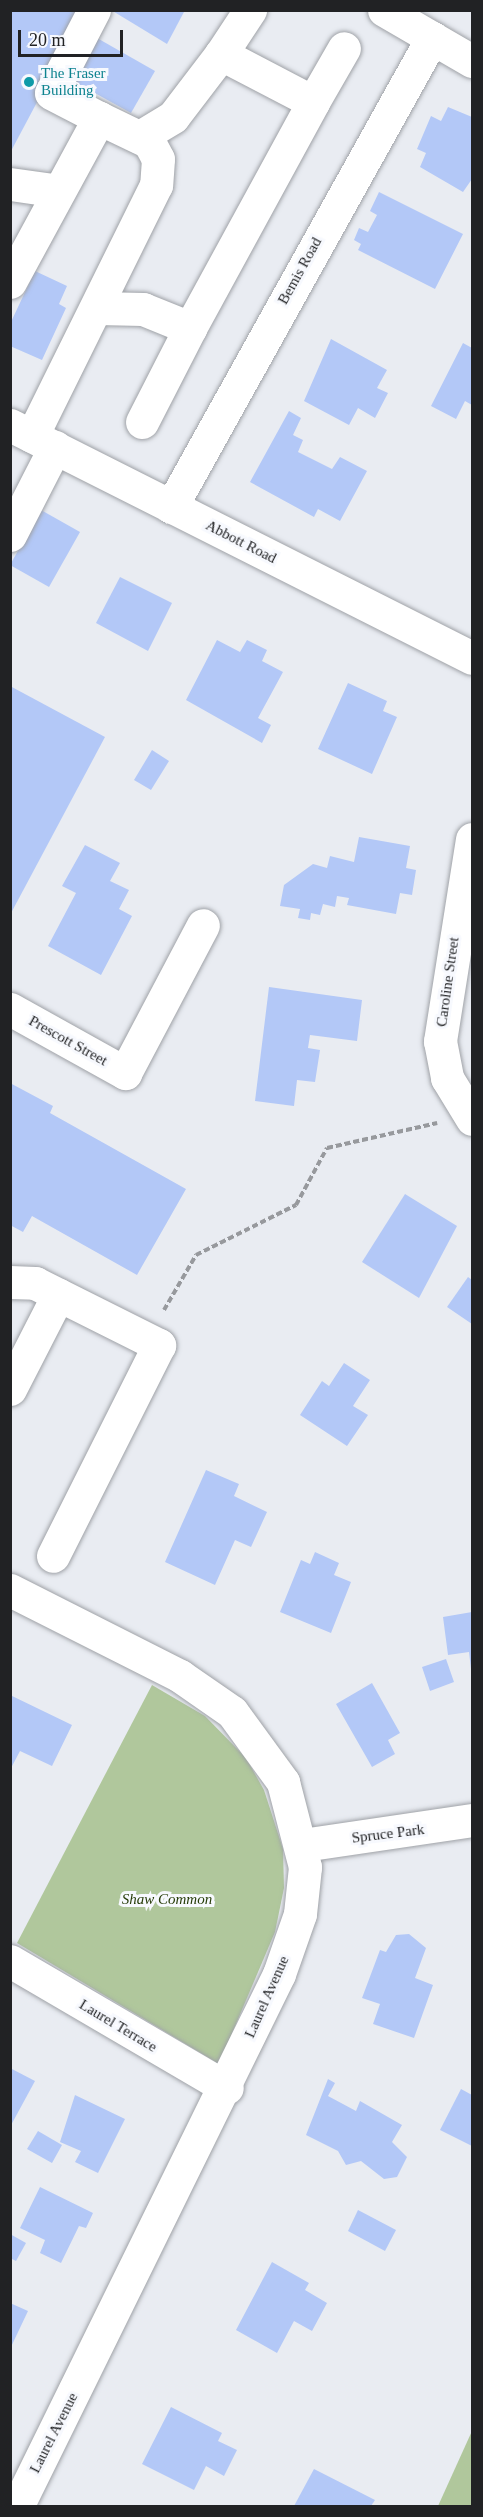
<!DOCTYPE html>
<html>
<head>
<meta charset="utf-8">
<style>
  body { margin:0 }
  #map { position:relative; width:483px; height:2517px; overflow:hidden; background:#e9ecf2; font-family:Georgia,serif }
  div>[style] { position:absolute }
  .green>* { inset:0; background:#b0c79c }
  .building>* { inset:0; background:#b3c8f7 }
  .path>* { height:4px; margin-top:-2px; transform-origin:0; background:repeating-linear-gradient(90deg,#97999d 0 6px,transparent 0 9px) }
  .roads { filter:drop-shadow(0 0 2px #9fa2a7) drop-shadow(0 0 2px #9fa2a7) }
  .minor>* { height:33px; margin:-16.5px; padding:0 16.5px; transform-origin:16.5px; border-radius:16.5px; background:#fff }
  .dots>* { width:16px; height:16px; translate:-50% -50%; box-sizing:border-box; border:3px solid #f7f9fe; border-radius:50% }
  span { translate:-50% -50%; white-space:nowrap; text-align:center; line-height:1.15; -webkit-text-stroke:6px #f7f9fe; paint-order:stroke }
  .culture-label { font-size:15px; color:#0d838f }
  .left { translate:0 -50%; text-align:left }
  .street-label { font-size:15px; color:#212224 }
  .park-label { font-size:15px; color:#273d09; font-style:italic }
  .frame { position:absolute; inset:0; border:12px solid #212224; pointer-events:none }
  .scale { position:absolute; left:18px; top:30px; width:105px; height:27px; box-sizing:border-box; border:3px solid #212224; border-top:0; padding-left:8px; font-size:18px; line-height:21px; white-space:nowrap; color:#212224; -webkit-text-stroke:4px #f7f9fe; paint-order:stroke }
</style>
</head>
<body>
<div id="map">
  <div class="green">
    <div style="clip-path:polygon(152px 1685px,205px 1716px,246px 1758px,264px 1790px,283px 1849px,284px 1888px,275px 1932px,219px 2064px,17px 1943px)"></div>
    <div style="clip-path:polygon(472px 2431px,472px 2506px,438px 2506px)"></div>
  </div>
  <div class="building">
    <div style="clip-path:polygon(10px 10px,86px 10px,10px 153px)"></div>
    <div style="clip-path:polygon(111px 10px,185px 10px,167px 44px)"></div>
    <div style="clip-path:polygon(97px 38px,155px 71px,131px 113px,73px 81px)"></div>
    <div style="clip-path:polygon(448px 107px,472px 117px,472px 179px,463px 192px,420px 167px,426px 153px,417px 149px,431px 116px,441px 121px)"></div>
    <div style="clip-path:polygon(379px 192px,463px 234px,435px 289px,358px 250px,361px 244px,354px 240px,359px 228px,368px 232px,377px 215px,370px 211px)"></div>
    <div style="clip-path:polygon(35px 271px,67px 286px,59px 304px,66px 308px,42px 360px,10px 346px,10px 324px)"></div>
    <div style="clip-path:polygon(331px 339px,387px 370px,377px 388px,388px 393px,375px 418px,358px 408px,349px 425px,304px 401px)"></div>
    <div style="clip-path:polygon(463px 343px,472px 348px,472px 405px,465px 401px,456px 419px,431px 406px)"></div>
    <div style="clip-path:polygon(289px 411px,301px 418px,293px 435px,303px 440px,298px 452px,332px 469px,340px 457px,367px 471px,340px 521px,318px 509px,314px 517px,250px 482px)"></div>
    <div style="clip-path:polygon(41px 510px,80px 532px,49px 587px,10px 565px)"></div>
    <div style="clip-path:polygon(120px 577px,172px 603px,148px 651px,96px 623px)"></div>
    <div style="clip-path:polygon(217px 640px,240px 652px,247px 640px,267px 650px,262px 661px,283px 672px,258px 718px,271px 725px,262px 743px,186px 700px)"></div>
    <div style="clip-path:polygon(348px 683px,387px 701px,383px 711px,397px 717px,372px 774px,318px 749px)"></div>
    <div style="clip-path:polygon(10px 686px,105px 737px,10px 915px)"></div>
    <div style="clip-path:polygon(152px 750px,169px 761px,151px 790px,134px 780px)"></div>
    <div style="clip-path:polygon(359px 837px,410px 846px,406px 868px,416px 870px,412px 895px,400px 893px,396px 914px,347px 905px,349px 898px,337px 896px,335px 907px,323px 904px,320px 915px,311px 913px,310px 920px,298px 918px,300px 909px,280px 906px,284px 885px,313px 864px,327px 868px,330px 856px,354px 862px)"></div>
    <div style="clip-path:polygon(85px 845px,120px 863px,110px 881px,129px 890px,119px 909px,132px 916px,101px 975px,48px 946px,76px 893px,62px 886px)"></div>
    <div style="clip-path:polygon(269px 987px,362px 1000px,357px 1041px,310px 1035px,308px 1048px,320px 1050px,315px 1082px,297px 1080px,294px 1106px,255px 1101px)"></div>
    <div style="clip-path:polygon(10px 1083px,53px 1106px,50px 1113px,186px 1189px,137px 1275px,32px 1216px,23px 1232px,10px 1225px)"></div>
    <div style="clip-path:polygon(405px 1194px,457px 1226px,419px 1298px,362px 1262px)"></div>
    <div style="clip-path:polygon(468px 1277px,472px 1280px,472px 1324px,447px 1307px)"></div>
    <div style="clip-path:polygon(344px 1363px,370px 1380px,353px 1406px,368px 1415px,347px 1446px,300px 1415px,322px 1381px,329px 1386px)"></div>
    <div style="clip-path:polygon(206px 1470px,239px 1484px,234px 1496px,267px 1512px,251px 1547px,235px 1540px,215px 1585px,165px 1562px)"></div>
    <div style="clip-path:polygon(315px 1552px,339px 1563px,334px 1575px,351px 1582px,331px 1633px,280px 1612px,301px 1560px,310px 1564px)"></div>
    <div style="clip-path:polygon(472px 1612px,472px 1668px,471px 1669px,469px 1652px,448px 1655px,443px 1617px)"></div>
    <div style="clip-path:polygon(446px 1659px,454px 1682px,430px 1691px,422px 1667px)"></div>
    <div style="clip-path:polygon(372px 1683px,400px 1733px,388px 1740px,395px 1754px,372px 1767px,336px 1704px)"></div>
    <div style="clip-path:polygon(10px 1695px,72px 1725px,52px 1766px,20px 1751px,10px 1770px)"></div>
    <div style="clip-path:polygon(409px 1934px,426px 1948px,415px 1978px,433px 1985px,414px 2038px,373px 2024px,380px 2004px,362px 1998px,380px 1950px,386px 1952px,396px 1935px)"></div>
    <div style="clip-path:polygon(10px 2068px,35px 2081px,10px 2127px)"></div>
    <div style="clip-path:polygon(328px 2079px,335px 2083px,328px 2096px,356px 2111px,360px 2101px,402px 2125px,392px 2142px,407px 2157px,397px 2177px,384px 2179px,361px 2161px,346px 2165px,338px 2151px,306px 2135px)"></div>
    <div style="clip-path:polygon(461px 2089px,472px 2095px,472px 2146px,440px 2130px)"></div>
    <div style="clip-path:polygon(75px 2095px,125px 2119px,98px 2173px,75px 2162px,81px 2151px,60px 2142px)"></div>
    <div style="clip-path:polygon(38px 2131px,62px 2145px,52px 2163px,27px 2149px)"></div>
    <div style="clip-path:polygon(40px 2187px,93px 2213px,86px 2228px,79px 2226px,61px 2263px,40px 2253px,45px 2240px,20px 2228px)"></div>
    <div style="clip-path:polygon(358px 2210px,396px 2230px,385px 2251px,348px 2231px)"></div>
    <div style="clip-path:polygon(10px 2234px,26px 2243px,16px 2261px,10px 2258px)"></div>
    <div style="clip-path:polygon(272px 2262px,309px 2283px,305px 2290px,327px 2303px,312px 2331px,294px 2321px,277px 2353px,236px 2330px)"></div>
    <div style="clip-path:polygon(10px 2303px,28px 2311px,10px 2349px)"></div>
    <div style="clip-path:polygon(171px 2407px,222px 2433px,218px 2441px,237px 2450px,224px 2476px,206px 2466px,194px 2490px,142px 2464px)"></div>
    <div style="clip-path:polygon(314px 2469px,375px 2500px,371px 2506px,294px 2506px)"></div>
  </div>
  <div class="path">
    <div style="left:164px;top:1310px;width:64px;rotate:-59.8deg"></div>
    <div style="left:196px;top:1255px;width:112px;rotate:-26.6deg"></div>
    <div style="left:296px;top:1205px;width:65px;rotate:-61.5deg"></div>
    <div style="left:327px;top:1148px;width:113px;rotate:-12.8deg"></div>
  </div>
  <div class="roads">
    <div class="minor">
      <div style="left:94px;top:10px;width:93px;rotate:117.4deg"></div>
      <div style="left:51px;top:93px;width:54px;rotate:27.5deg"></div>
      <div style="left:384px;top:10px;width:102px;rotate:30.1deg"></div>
      <div style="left:221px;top:54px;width:53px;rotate:-56.6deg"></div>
      <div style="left:313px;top:102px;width:62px;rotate:-60.1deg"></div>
      <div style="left:10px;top:184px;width:49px;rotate:8.1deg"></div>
      <div style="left:10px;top:282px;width:187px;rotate:-61.5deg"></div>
      <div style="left:99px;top:118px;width:55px;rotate:25.6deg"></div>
      <div style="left:149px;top:142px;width:19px;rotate:62deg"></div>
      <div style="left:158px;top:159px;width:26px;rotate:94deg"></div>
      <div style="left:156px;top:185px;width:280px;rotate:116.3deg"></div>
      <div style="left:97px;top:308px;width:46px;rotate:1.2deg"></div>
      <div style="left:143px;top:309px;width:51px;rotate:22deg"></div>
      <div style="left:190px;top:328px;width:257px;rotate:-61.4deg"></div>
      <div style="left:313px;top:102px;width:104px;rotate:-152.4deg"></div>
      <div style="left:221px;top:54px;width:79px;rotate:127.3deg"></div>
      <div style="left:173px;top:117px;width:39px;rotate:149deg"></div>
      <div style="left:142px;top:422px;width:106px;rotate:-62.9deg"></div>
      <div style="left:10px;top:425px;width:517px;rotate:26.76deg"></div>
      <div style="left:171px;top:507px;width:537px;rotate:-60.9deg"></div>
      <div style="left:10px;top:535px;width:99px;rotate:-62.9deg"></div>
      <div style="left:472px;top:839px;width:205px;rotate:99deg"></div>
      <div style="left:440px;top:1041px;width:38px;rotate:79deg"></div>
      <div style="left:447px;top:1078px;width:48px;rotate:58.6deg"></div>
      <div style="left:10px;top:1009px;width:132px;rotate:29.1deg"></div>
      <div style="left:125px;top:1073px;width:167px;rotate:-62.2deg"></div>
      <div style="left:10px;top:1282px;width:25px;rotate:2deg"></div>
      <div style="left:35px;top:1283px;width:139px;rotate:26.6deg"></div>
      <div style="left:159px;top:1345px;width:236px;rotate:116.7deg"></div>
      <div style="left:10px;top:1389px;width:106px;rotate:-62.9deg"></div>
      <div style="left:10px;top:1590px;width:191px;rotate:26.8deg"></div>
      <div style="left:180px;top:1676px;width:63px;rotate:34.7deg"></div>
      <div style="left:232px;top:1712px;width:87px;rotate:53.9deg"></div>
      <div style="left:283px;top:1782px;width:88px;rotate:75.5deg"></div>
      <div style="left:305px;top:1867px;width:47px;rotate:96.1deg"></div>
      <div style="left:300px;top:1914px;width:64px;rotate:109.3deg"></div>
      <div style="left:279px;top:1974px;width:592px;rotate:116.18deg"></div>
      <div style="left:303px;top:1845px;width:171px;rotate:-8.4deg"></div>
      <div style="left:10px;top:1961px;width:251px;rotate:30.3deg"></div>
    </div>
  </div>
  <div class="dots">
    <div style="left:29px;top:82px;background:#0f9aa8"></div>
  </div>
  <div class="culture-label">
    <span class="left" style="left:41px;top:82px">The Fraser<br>Building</span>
  </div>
  <div class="street-label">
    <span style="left:300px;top:271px;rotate:-61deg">Bemis Road</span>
    <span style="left:241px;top:542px;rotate:27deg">Abbott Road</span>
    <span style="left:448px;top:982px;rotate:-82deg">Caroline Street</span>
    <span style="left:68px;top:1041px;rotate:29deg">Prescott Street</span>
    <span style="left:388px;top:1834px;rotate:-7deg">Spruce Park</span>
    <span style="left:267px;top:1997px;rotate:-66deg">Laurel Avenue</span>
    <span style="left:118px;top:2026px;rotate:31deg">Laurel Terrace</span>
    <span style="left:54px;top:2433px;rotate:-63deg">Laurel Avenue</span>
  </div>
  <div class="park-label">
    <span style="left:167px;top:1900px">Shaw Common</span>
  </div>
  <div class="frame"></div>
  <div class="scale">20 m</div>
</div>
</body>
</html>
